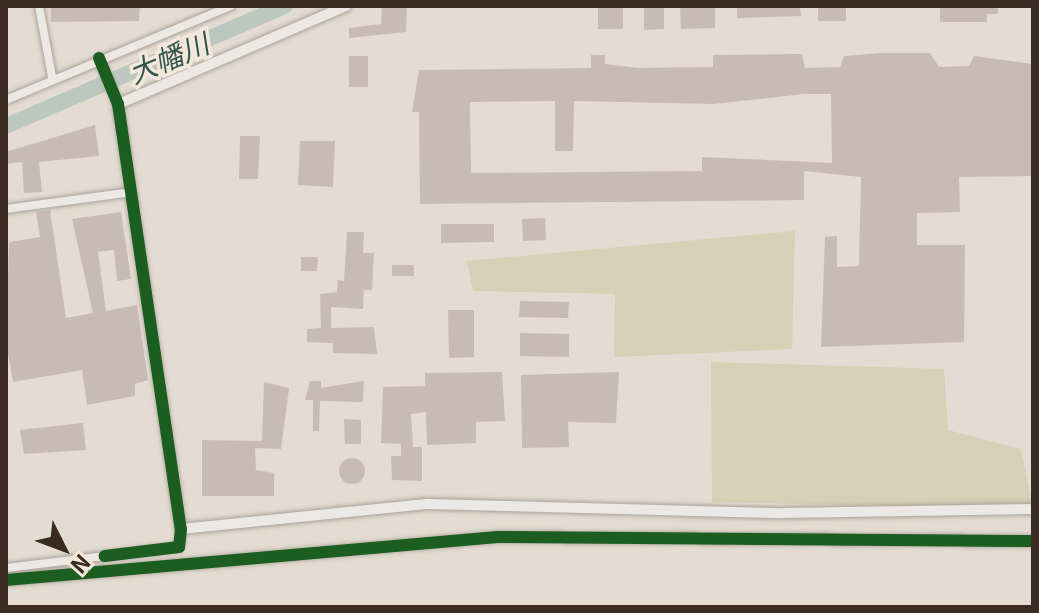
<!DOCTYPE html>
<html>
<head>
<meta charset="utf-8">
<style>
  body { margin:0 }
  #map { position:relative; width:1039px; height:613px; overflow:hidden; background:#e4dcd2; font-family:Georgia,"Noto Sans JP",serif }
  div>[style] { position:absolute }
  .green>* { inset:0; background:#d5d0b6 }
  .river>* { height:16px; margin:-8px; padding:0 8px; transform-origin:8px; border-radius:8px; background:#bcc8bf }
  .building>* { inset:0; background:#c8bbb3 }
  .round { border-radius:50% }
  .roads { filter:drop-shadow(0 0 2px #aaa29a) drop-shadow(0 0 2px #aaa29a) }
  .minor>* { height:8px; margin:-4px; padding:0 4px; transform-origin:4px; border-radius:4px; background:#ece8e3 }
  .tertiary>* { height:10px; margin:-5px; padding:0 5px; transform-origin:5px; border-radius:5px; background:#ece8e3 }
  .cycleway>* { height:12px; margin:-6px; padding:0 6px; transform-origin:6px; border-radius:6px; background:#1b5e20 }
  span { translate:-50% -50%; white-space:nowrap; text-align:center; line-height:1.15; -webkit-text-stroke:7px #f3e8da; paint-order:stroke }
  .water-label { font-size:28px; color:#33574f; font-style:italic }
  .frame { position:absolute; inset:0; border:8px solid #392a22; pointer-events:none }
  .north { position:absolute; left:24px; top:509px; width:80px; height:80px; -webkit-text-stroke:6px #f3e8da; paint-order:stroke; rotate:132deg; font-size:22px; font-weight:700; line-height:32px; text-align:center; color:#392a22 }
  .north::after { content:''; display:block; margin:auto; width:28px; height:36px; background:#392a22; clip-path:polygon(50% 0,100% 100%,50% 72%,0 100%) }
</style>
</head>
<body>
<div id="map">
  <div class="green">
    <div style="clip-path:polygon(795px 231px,792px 349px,614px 357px,615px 294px,473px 291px,467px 261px)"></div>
    <div style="clip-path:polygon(711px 362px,944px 369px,948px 430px,1021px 449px,1033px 509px,712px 502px)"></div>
  </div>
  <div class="river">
    <div style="left:6px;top:126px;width:304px;rotate:-23.3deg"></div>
  </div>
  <div class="building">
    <div style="clip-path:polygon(51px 6px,140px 6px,139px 21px,51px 22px)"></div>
    <div style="clip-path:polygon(382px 6px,407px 6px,406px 32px,349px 38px,349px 28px,381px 24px)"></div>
    <div style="clip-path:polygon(598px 6px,623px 6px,623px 29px,598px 29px)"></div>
    <div style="clip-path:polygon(644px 6px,664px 6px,664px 29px,644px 30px)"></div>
    <div style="clip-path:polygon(680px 6px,715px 6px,715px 28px,681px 29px)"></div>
    <div style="clip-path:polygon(737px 6px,800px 6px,801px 16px,737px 18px)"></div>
    <div style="clip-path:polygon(818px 6px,846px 6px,846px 21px,818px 21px)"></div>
    <div style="clip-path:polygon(940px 6px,998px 6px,998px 14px,987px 14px,987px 22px,940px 22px)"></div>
    <div style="clip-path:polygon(evenodd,881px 53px,930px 53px,939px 67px,969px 66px,974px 56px,1033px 64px,1033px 176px,959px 177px,960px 212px,917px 213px,917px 245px,965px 245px,964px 342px,821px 347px,825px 237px,837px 236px,837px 267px,859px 266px,861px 177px,804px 171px,804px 200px,420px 204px,419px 112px,412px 112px,419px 70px,591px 68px,591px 55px,605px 55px,605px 64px,638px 68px,713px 67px,713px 55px,802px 54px,805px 68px,840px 67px,844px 56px,881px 53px,804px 94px,831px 94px,832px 163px,702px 157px,702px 171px,471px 173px,470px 102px,555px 101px,555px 151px,573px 151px,574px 101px,714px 104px,804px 94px)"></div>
    <div style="clip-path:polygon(349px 56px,368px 56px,368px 87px,349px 87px)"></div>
    <div style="clip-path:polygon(95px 125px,99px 156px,39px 162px,42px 192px,24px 193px,22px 162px,6px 164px,6px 152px)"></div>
    <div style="clip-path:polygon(240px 136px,260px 136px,258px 179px,239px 179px)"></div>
    <div style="clip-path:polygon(300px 141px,335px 141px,333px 187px,298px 185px)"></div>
    <div style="clip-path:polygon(50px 210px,66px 318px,93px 313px,72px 219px,121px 212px,131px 279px,117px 281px,114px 250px,98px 252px,106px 311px,137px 305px,148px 380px,135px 384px,135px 396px,87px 405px,82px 370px,13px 382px,6px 342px,9px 242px,40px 237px,36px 212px)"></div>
    <div style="clip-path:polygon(545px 218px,546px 240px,523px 241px,522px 219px)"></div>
    <div style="clip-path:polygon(441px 224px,494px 224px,494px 242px,441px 243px)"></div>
    <div style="clip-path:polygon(347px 232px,364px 232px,363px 253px,374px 253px,372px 290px,364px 290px,363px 309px,331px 307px,331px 328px,374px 327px,377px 354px,333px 353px,333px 343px,307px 342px,307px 329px,321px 328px,320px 294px,337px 292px,338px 280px,344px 281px)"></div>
    <div style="clip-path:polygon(301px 257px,318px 257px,317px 271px,301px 271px)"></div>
    <div style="clip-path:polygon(392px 265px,414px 265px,414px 276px,392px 276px)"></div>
    <div style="clip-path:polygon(520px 301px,569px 302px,568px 318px,519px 317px)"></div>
    <div style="clip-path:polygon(448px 310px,474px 310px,474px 357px,449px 358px)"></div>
    <div style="clip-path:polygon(520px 333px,569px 334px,569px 357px,520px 356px)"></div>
    <div style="clip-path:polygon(502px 372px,505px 421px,476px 422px,476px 443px,427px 445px,426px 412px,411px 414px,413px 447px,422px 447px,422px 481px,392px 480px,391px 456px,401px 456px,401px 444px,381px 443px,383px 387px,425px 386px,425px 373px)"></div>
    <div style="clip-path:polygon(619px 372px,616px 423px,568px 422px,569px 447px,522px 448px,521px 375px)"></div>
    <div style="clip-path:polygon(310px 381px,321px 381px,321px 388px,364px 381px,363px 402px,320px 401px,319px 431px,313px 431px,313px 400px,305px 400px)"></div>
    <div style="clip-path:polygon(264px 382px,289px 388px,281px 449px,255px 448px,256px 470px,274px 473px,274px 496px,202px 496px,202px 440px,262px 441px)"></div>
    <div style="clip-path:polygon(344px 419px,361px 420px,361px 444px,345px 444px)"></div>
    <div style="clip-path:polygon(83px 423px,86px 450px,24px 454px,20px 430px)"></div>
    <div class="round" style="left:339px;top:458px;width:26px;height:26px"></div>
  </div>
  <div class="roads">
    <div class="minor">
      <div style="left:39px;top:6px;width:72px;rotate:79.6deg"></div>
      <div style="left:99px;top:58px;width:50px;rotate:67.6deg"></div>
      <div style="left:6px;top:100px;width:244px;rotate:-22.7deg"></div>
      <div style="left:6px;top:209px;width:127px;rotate:-7.7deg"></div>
      <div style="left:6px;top:568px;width:174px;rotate:-6.9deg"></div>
      <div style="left:179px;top:547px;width:18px;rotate:-84deg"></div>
    </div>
    <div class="tertiary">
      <div style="left:346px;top:6px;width:248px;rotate:156.7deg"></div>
      <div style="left:118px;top:104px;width:430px;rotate:81.6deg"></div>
      <div style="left:181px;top:529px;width:249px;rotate:-5.8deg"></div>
      <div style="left:429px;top:504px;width:354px;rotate:1.5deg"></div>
      <div style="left:783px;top:513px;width:250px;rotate:-0.9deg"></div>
      <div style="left:6px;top:580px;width:493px;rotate:-5deg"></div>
      <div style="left:497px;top:537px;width:536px;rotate:0.43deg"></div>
    </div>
  </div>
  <div class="cycleway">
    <div style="left:99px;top:58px;width:50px;rotate:67.6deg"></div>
    <div style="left:118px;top:104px;width:430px;rotate:81.6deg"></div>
    <div style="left:181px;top:529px;width:18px;rotate:96deg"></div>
    <div style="left:179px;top:547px;width:75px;rotate:173.1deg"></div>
    <div style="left:6px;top:580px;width:493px;rotate:-5deg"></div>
    <div style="left:497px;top:537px;width:536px;rotate:0.43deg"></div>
  </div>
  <div class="water-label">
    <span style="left:168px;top:57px;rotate:-23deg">大幡川</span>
  </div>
  <div class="frame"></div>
  <div class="north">N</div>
</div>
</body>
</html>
